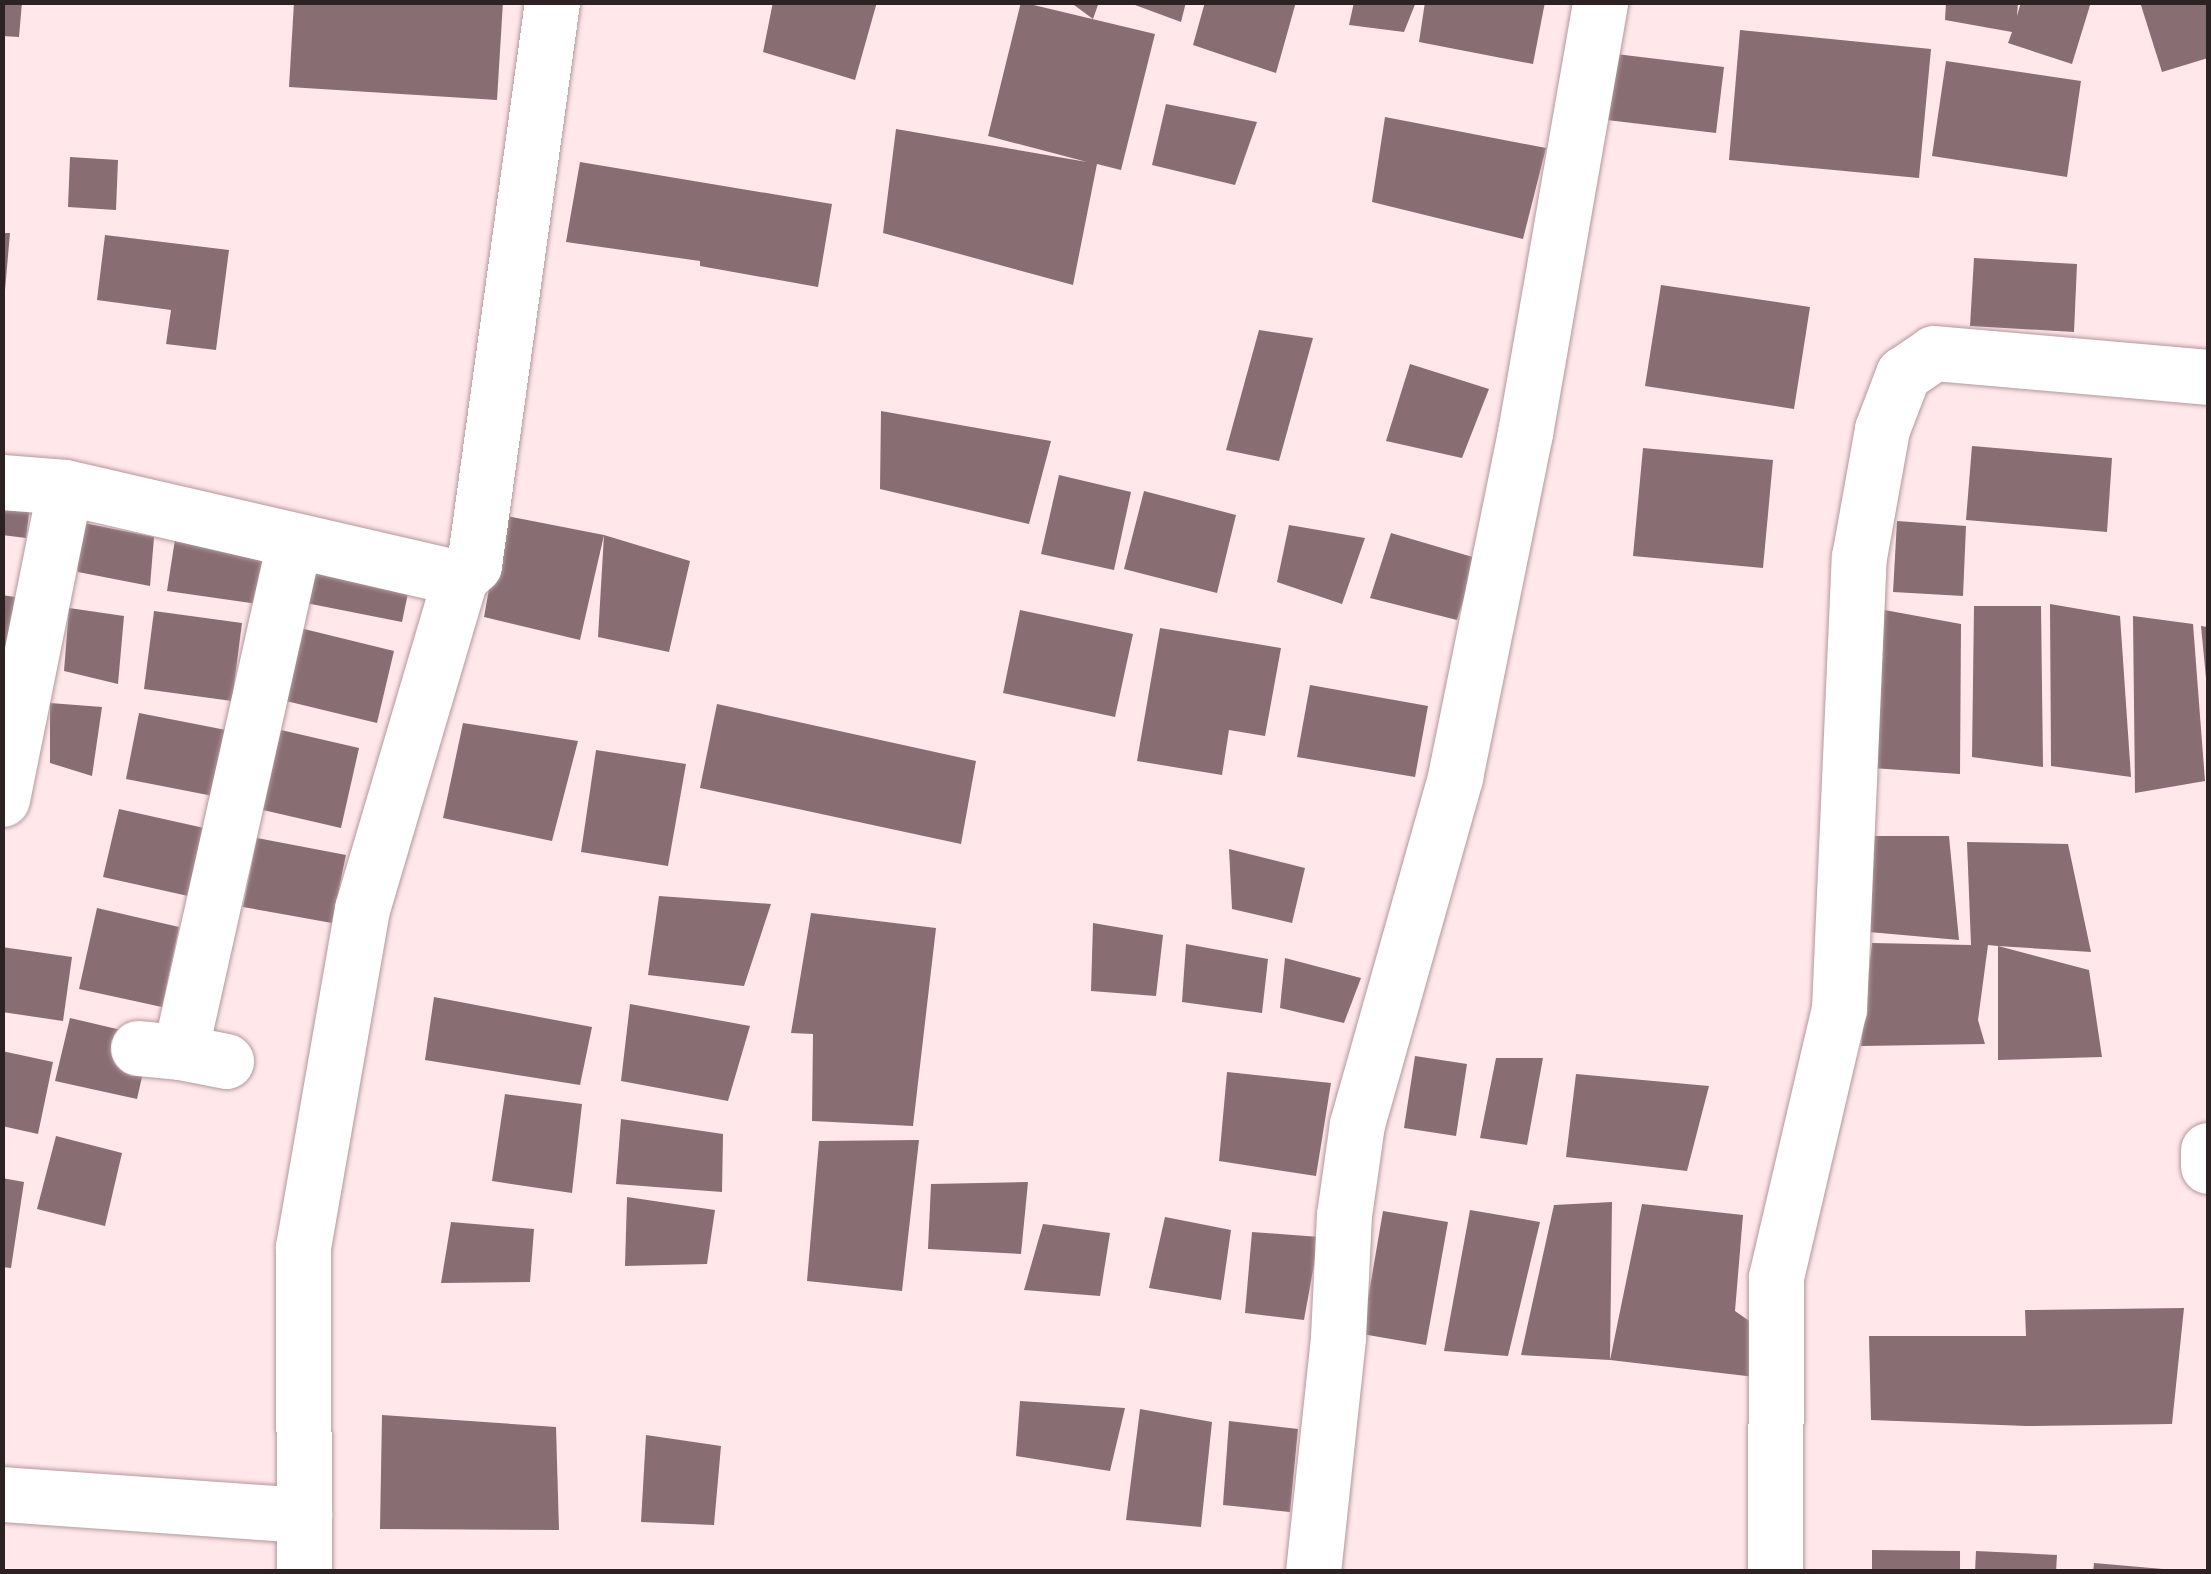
<!DOCTYPE html>
<html>
<head>
<meta charset="utf-8">
<style>
  body { margin:0 }
  #map { position:relative; width:2211px; height:1574px; overflow:hidden; background:#ffe7ea; font-family:"Open Sans",sans-serif }
  div>[style] { position:absolute }
  .building>* { inset:0; background:#886e73 }
  .roads { filter:drop-shadow(0 0 2px #b4989c) drop-shadow(0 0 2px #b4989c) }
  .minor>* { height:55px; margin:-27.5px; padding:0 27.5px; transform-origin:27.5px; border-radius:27.5px; background:#fff }
  span { translate:-50% -50%; white-space:nowrap; text-align:center; line-height:1.15; -webkit-text-stroke:8px #ffe7ea; paint-order:stroke }
  .frame { position:absolute; inset:0; border:5px solid #2c2123; pointer-events:none }
</style>
</head>
<body>
<div id="map">
  <div class="building">
    <div style="clip-path:polygon(2px 2px,22px 2px,19px 37px,2px 36px)"></div>
    <div style="clip-path:polygon(294px 2px,503px 2px,497px 100px,289px 87px)"></div>
    <div style="clip-path:polygon(773px 2px,877px 2px,855px 80px,763px 52px)"></div>
    <div style="clip-path:polygon(1021px 2px,1155px 34px,1121px 170px,1097px 164px,1073px 285px,883px 233px,896px 129px,1087px 162px,988px 136px)"></div>
    <div style="clip-path:polygon(1070px 2px,1099px 2px,1093px 19px)"></div>
    <div style="clip-path:polygon(1127px 2px,1186px 2px,1181px 22px)"></div>
    <div style="clip-path:polygon(1205px 2px,1296px 2px,1276px 73px,1193px 45px)"></div>
    <div style="clip-path:polygon(1354px 2px,1416px 2px,1404px 32px,1349px 25px)"></div>
    <div style="clip-path:polygon(1425px 2px,1545px 2px,1533px 64px,1419px 42px)"></div>
    <div style="clip-path:polygon(1946px 2px,2018px 2px,2017px 16px,2021px 2px,2091px 2px,2072px 64px,2008px 43px,2012px 32px,1945px 20px)"></div>
    <div style="clip-path:polygon(2140px 2px,2208px 2px,2208px 58px,2162px 72px)"></div>
    <div style="clip-path:polygon(1740px 30px,1931px 49px,1919px 178px,1729px 160px)"></div>
    <div style="clip-path:polygon(1616px 54px,1724px 67px,1716px 133px,1607px 120px)"></div>
    <div style="clip-path:polygon(1946px 61px,2081px 81px,2067px 177px,1932px 156px)"></div>
    <div style="clip-path:polygon(1166px 104px,1257px 122px,1235px 185px,1152px 165px)"></div>
    <div style="clip-path:polygon(1385px 117px,1546px 148px,1523px 239px,1372px 202px)"></div>
    <div style="clip-path:polygon(70px 157px,118px 160px,116px 210px,68px 207px)"></div>
    <div style="clip-path:polygon(580px 162px,832px 204px,818px 287px,700px 266px,700px 261px,566px 242px)"></div>
    <div style="clip-path:polygon(2px 233px,10px 233px,5px 290px,2px 290px)"></div>
    <div style="clip-path:polygon(105px 235px,229px 250px,216px 350px,166px 344px,171px 310px,97px 300px)"></div>
    <div style="clip-path:polygon(1974px 258px,2077px 264px,2074px 332px,1970px 326px)"></div>
    <div style="clip-path:polygon(1661px 285px,1810px 307px,1794px 409px,1645px 386px)"></div>
    <div style="clip-path:polygon(1259px 330px,1313px 338px,1279px 461px,1226px 450px)"></div>
    <div style="clip-path:polygon(1410px 364px,1489px 389px,1462px 458px,1386px 441px)"></div>
    <div style="clip-path:polygon(881px 411px,1051px 441px,1029px 524px,880px 489px)"></div>
    <div style="clip-path:polygon(1972px 446px,2112px 458px,2107px 532px,1966px 520px)"></div>
    <div style="clip-path:polygon(1643px 448px,1773px 460px,1763px 568px,1633px 556px)"></div>
    <div style="clip-path:polygon(1059px 475px,1131px 492px,1114px 570px,1041px 554px)"></div>
    <div style="clip-path:polygon(1144px 491px,1236px 515px,1217px 593px,1124px 569px)"></div>
    <div style="clip-path:polygon(2px 502px,30px 506px,26px 538px,2px 535px)"></div>
    <div style="clip-path:polygon(502px 515px,604px 535px,580px 640px,484px 617px)"></div>
    <div style="clip-path:polygon(69px 520px,154px 537px,150px 586px,78px 572px)"></div>
    <div style="clip-path:polygon(1897px 521px,1966px 526px,1963px 596px,1893px 592px)"></div>
    <div style="clip-path:polygon(1289px 525px,1365px 538px,1342px 604px,1277px 582px)"></div>
    <div style="clip-path:polygon(176px 533px,273px 547px,265px 605px,167px 591px)"></div>
    <div style="clip-path:polygon(1391px 533px,1476px 558px,1457px 620px,1370px 598px)"></div>
    <div style="clip-path:polygon(604px 535px,690px 561px,669px 652px,598px 637px)"></div>
    <div style="clip-path:polygon(318px 544px,414px 564px,402px 622px,306px 603px)"></div>
    <div style="clip-path:polygon(2px 595px,15px 597px,5px 674px,2px 674px)"></div>
    <div style="clip-path:polygon(2050px 604px,2120px 616px,2131px 777px,2051px 766px)"></div>
    <div style="clip-path:polygon(1974px 606px,2041px 606px,2043px 767px,1972px 757px)"></div>
    <div style="clip-path:polygon(69px 608px,124px 616px,118px 684px,64px 671px)"></div>
    <div style="clip-path:polygon(1879px 609px,1961px 624px,1960px 774px,1872px 768px)"></div>
    <div style="clip-path:polygon(1020px 610px,1133px 634px,1115px 717px,1003px 693px)"></div>
    <div style="clip-path:polygon(154px 611px,242px 623px,232px 701px,144px 689px)"></div>
    <div style="clip-path:polygon(2133px 616px,2193px 624px,2205px 781px,2135px 793px)"></div>
    <div style="clip-path:polygon(2201px 626px,2208px 627px,2208px 677px,2206px 678px)"></div>
    <div style="clip-path:polygon(300px 628px,394px 651px,377px 723px,282px 700px)"></div>
    <div style="clip-path:polygon(1160px 628px,1281px 648px,1265px 736px,1229px 730px,1222px 775px,1137px 761px)"></div>
    <div style="clip-path:polygon(1310px 685px,1428px 706px,1415px 777px,1297px 757px)"></div>
    <div style="clip-path:polygon(50px 703px,102px 707px,92px 776px,50px 763px)"></div>
    <div style="clip-path:polygon(717px 704px,976px 761px,961px 844px,700px 788px)"></div>
    <div style="clip-path:polygon(139px 713px,226px 730px,213px 796px,126px 779px)"></div>
    <div style="clip-path:polygon(463px 723px,578px 741px,552px 841px,443px 818px)"></div>
    <div style="clip-path:polygon(281px 730px,359px 748px,341px 828px,263px 810px)"></div>
    <div style="clip-path:polygon(596px 750px,686px 764px,668px 866px,581px 852px)"></div>
    <div style="clip-path:polygon(119px 809px,204px 828px,188px 896px,103px 877px)"></div>
    <div style="clip-path:polygon(1846px 836px,1949px 836px,1959px 940px,1869px 932px)"></div>
    <div style="clip-path:polygon(257px 838px,346px 855px,332px 923px,243px 907px)"></div>
    <div style="clip-path:polygon(1967px 842px,2068px 844px,2091px 952px,1998px 946px,2089px 970px,2102px 1057px,1998px 1060px,1998px 946px,1988px 945px,1978px 1020px,1985px 1044px,1861px 1046px,1872px 943px,1971px 945px)"></div>
    <div style="clip-path:polygon(1229px 849px,1305px 868px,1292px 923px,1232px 909px)"></div>
    <div style="clip-path:polygon(659px 896px,771px 904px,744px 986px,648px 975px)"></div>
    <div style="clip-path:polygon(97px 908px,179px 927px,162px 1007px,79px 989px)"></div>
    <div style="clip-path:polygon(811px 913px,936px 928px,913px 1126px,812px 1121px,813px 1034px,791px 1033px)"></div>
    <div style="clip-path:polygon(1093px 923px,1163px 935px,1156px 996px,1091px 991px)"></div>
    <div style="clip-path:polygon(1186px 944px,1268px 959px,1262px 1013px,1182px 1002px)"></div>
    <div style="clip-path:polygon(2px 947px,72px 957px,63px 1021px,2px 1012px)"></div>
    <div style="clip-path:polygon(1285px 958px,1361px 978px,1344px 1023px,1280px 1008px)"></div>
    <div style="clip-path:polygon(434px 997px,592px 1027px,580px 1085px,425px 1060px)"></div>
    <div style="clip-path:polygon(630px 1004px,750px 1026px,728px 1101px,621px 1081px)"></div>
    <div style="clip-path:polygon(70px 1018px,151px 1037px,137px 1099px,55px 1081px)"></div>
    <div style="clip-path:polygon(2px 1051px,53px 1062px,38px 1134px,2px 1126px)"></div>
    <div style="clip-path:polygon(1415px 1056px,1467px 1064px,1456px 1136px,1404px 1128px)"></div>
    <div style="clip-path:polygon(1496px 1058px,1543px 1058px,1527px 1145px,1480px 1138px)"></div>
    <div style="clip-path:polygon(1227px 1072px,1331px 1083px,1316px 1176px,1219px 1161px)"></div>
    <div style="clip-path:polygon(1576px 1074px,1709px 1086px,1687px 1171px,1566px 1157px)"></div>
    <div style="clip-path:polygon(505px 1094px,582px 1104px,572px 1193px,492px 1181px)"></div>
    <div style="clip-path:polygon(621px 1119px,723px 1134px,722px 1192px,616px 1184px)"></div>
    <div style="clip-path:polygon(56px 1136px,122px 1153px,105px 1226px,37px 1209px)"></div>
    <div style="clip-path:polygon(919px 1140px,902px 1291px,807px 1281px,819px 1141px)"></div>
    <div style="clip-path:polygon(2px 1178px,24px 1182px,11px 1268px,2px 1267px)"></div>
    <div style="clip-path:polygon(1028px 1182px,1021px 1254px,928px 1249px,931px 1184px)"></div>
    <div style="clip-path:polygon(627px 1197px,715px 1210px,707px 1264px,625px 1266px)"></div>
    <div style="clip-path:polygon(1612px 1202px,1610px 1360px,1521px 1355px,1554px 1205px)"></div>
    <div style="clip-path:polygon(1642px 1204px,1743px 1215px,1735px 1311px,1755px 1325px,1755px 1377px,1610px 1360px)"></div>
    <div style="clip-path:polygon(1470px 1210px,1540px 1222px,1508px 1356px,1444px 1351px)"></div>
    <div style="clip-path:polygon(1383px 1211px,1448px 1222px,1426px 1345px,1362px 1334px)"></div>
    <div style="clip-path:polygon(1165px 1217px,1231px 1230px,1221px 1300px,1149px 1288px)"></div>
    <div style="clip-path:polygon(451px 1222px,534px 1229px,530px 1282px,441px 1283px)"></div>
    <div style="clip-path:polygon(1043px 1224px,1110px 1233px,1100px 1296px,1024px 1290px)"></div>
    <div style="clip-path:polygon(1252px 1232px,1319px 1237px,1304px 1320px,1245px 1313px)"></div>
    <div style="clip-path:polygon(2184px 1308px,2172px 1424px,2026px 1426px,1871px 1420px,1869px 1336px,2026px 1336px,2025px 1310px)"></div>
    <div style="clip-path:polygon(1020px 1401px,1125px 1408px,1110px 1471px,1016px 1456px)"></div>
    <div style="clip-path:polygon(1140px 1409px,1212px 1422px,1201px 1527px,1126px 1520px)"></div>
    <div style="clip-path:polygon(382px 1415px,556px 1427px,559px 1530px,380px 1529px)"></div>
    <div style="clip-path:polygon(1229px 1421px,1298px 1429px,1290px 1512px,1223px 1505px)"></div>
    <div style="clip-path:polygon(646px 1435px,721px 1446px,714px 1525px,641px 1522px)"></div>
    <div style="clip-path:polygon(1872px 1550px,1960px 1551px,1960px 1572px,1872px 1572px)"></div>
    <div style="clip-path:polygon(1976px 1551px,2057px 1555px,2056px 1572px,1975px 1572px)"></div>
    <div style="clip-path:polygon(2094px 1563px,2163px 1569px,2163px 1572px,2093px 1572px)"></div>
  </div>
  <div class="roads">
    <div class="minor">
      <div style="left:2px;top:482px;width:63px;rotate:4.5deg"></div>
      <div style="left:65px;top:487px;width:405px;rotate:13deg"></div>
      <div style="left:2px;top:799px;width:318px;rotate:-78.6deg"></div>
      <div style="left:138px;top:1048px;width:42px;rotate:5.4deg"></div>
      <div style="left:180px;top:1052px;width:522px;rotate:-77.38deg"></div>
      <div style="left:180px;top:1052px;width:47px;rotate:11.1deg"></div>
      <div style="left:2208px;top:1150px;width:16px;rotate:90deg"></div>
      <div style="left:2px;top:1494px;width:303px;rotate:4deg"></div>
      <div style="left:304px;top:1572px;width:325px;rotate:-90.2deg"></div>
      <div style="left:303px;top:1247px;width:343px;rotate:-80.1deg"></div>
      <div style="left:362px;top:909px;width:345px;rotate:-73.5deg"></div>
      <div style="left:460px;top:578px;width:19px;rotate:-43deg"></div>
      <div style="left:474px;top:565px;width:568px;rotate:-82.11deg"></div>
      <div style="left:1313px;top:1572px;width:236px;rotate:-83.9deg"></div>
      <div style="left:1338px;top:1337px;width:122px;rotate:-87.2deg"></div>
      <div style="left:1344px;top:1215px;width:92px;rotate:-81.9deg"></div>
      <div style="left:1357px;top:1124px;width:361px;rotate:-74.2deg"></div>
      <div style="left:1455px;top:777px;width:351px;rotate:-78.5deg"></div>
      <div style="left:1525px;top:433px;width:437px;rotate:-80.1deg"></div>
      <div style="left:1775px;top:1572px;width:295px;rotate:-89.8deg"></div>
      <div style="left:1776px;top:1277px;width:275px;rotate:-76.8deg"></div>
      <div style="left:1839px;top:1009px;width:452px;rotate:-87.5deg"></div>
      <div style="left:1859px;top:557px;width:130px;rotate:-79.8deg"></div>
      <div style="left:1882px;top:429px;width:59px;rotate:-69.1deg"></div>
      <div style="left:1903px;top:374px;width:37px;rotate:-34deg"></div>
      <div style="left:1934px;top:353px;width:275px;rotate:5deg"></div>
    </div>
  </div>
  <div class="frame"></div>
</div>
</body>
</html>
